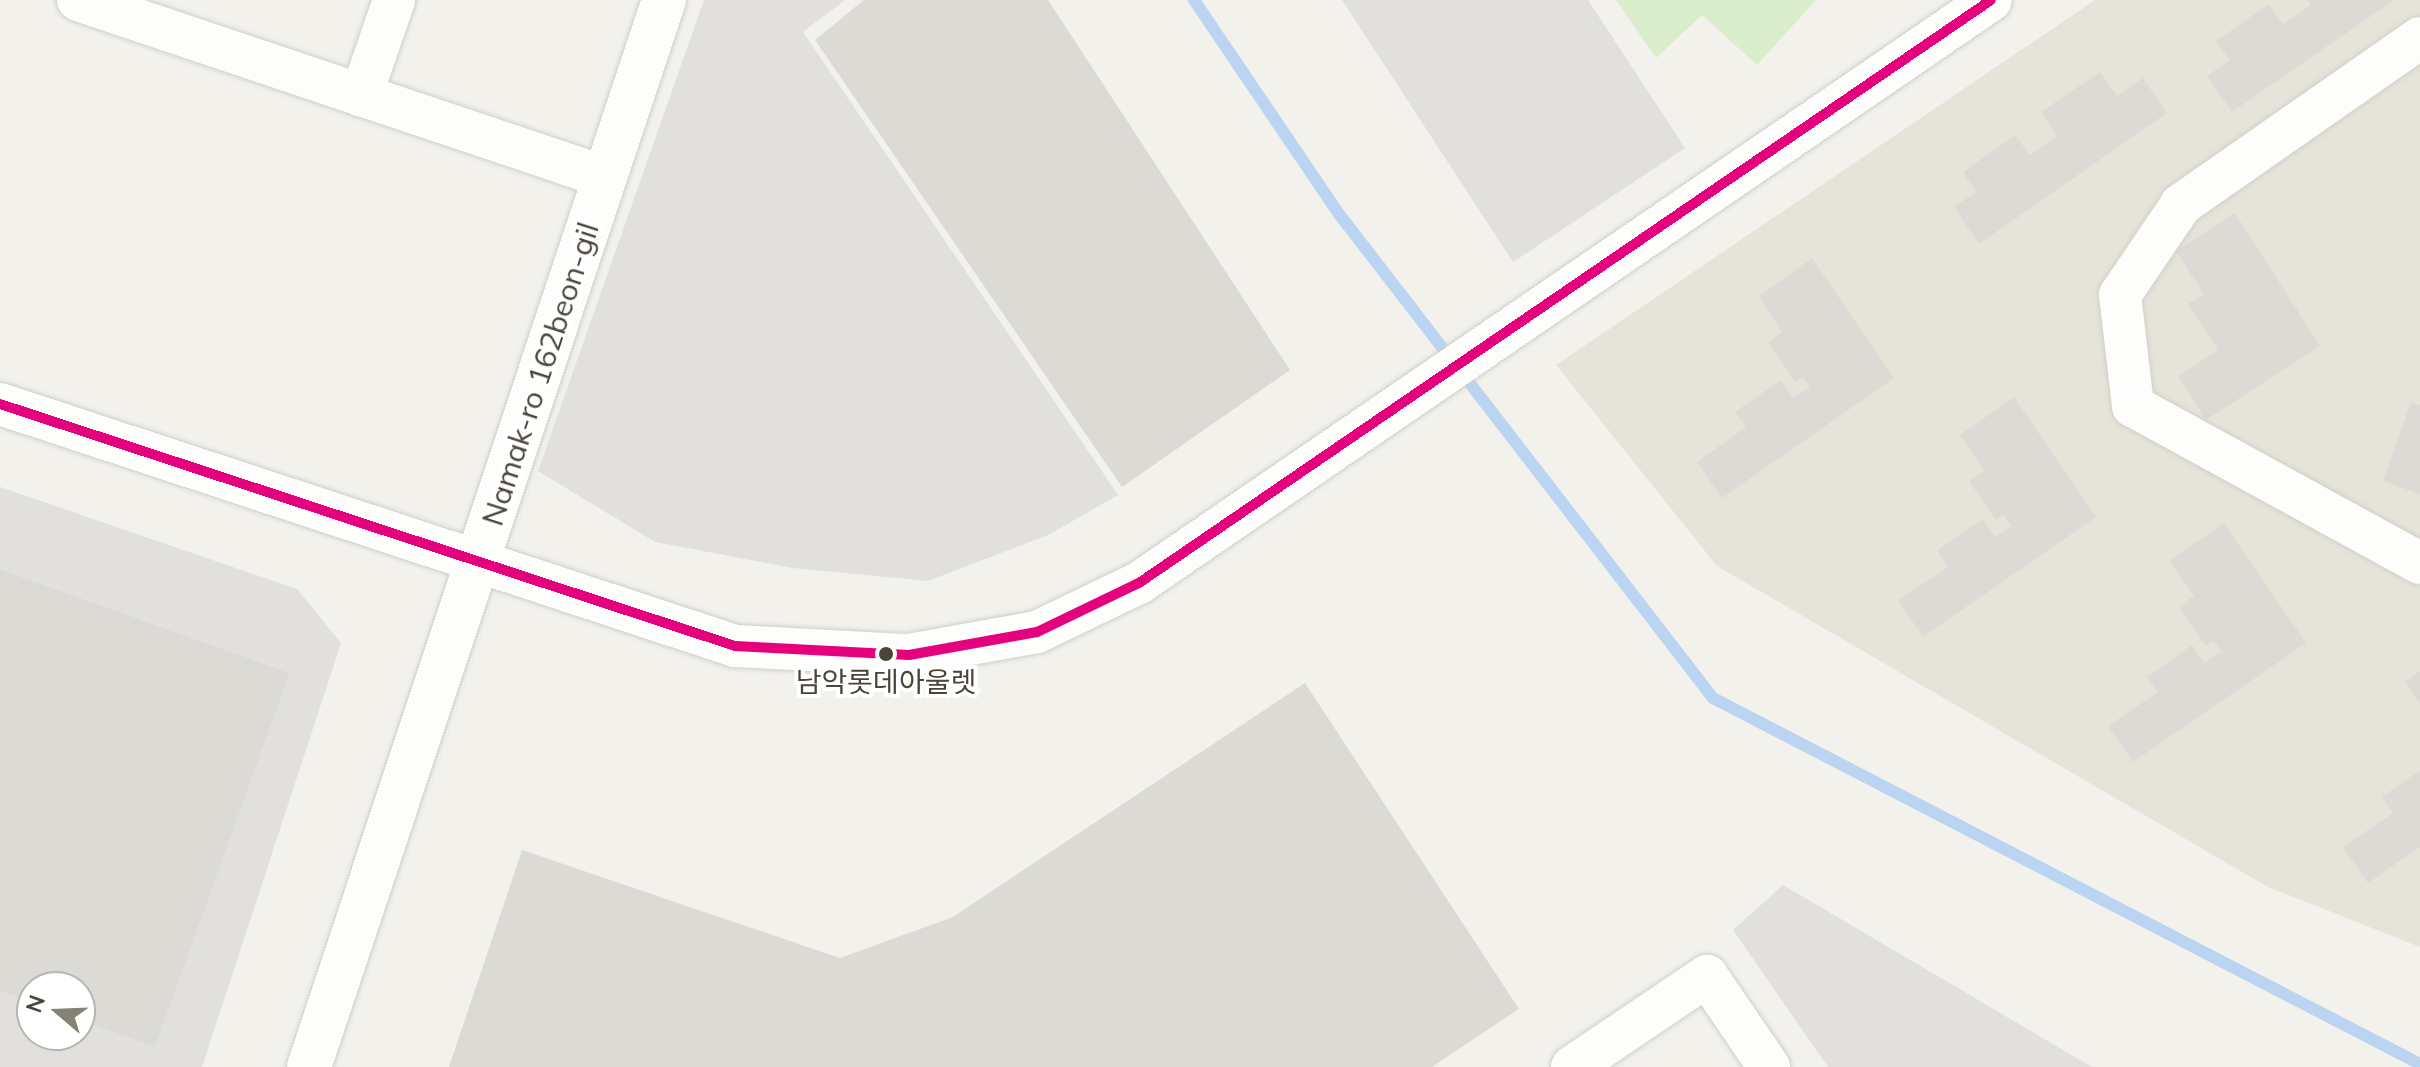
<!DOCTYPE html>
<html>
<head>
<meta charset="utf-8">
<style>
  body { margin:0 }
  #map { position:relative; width:2420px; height:1067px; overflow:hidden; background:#f2f1ec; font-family:Mulish,"Noto Sans KR",sans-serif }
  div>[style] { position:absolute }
  .residential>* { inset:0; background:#e6e4d9 }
  .green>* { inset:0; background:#dbeecb }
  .parking>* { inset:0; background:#e1e0dc }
  .stream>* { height:12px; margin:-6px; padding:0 6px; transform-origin:6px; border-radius:6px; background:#bbd4f2 }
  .building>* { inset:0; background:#dcdad4 }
  .roads { filter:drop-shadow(0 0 2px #d0cfc9) drop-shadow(0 0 2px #d0cfc9) }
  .minor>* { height:42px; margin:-21px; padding:0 21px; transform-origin:21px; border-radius:21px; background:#fdfdfc }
  .tertiary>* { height:44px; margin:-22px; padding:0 22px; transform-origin:22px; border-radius:22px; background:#fdfdfc }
  .bus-1>* { height:10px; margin:-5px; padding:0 5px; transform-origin:5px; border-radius:5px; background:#e5007d }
  .dots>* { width:22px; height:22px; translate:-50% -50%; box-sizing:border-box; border:4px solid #fff; border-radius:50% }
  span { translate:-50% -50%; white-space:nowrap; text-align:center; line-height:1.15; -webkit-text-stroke:8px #fff; paint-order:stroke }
  .bus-label { font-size:28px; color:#494537 }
  .street-label { font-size:30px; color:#494537 }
  .north { position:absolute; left:16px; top:971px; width:80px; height:80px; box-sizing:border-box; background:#fff; border:2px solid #b6b5af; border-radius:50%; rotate:289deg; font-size:22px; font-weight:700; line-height:32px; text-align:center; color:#494537 }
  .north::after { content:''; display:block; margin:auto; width:28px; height:36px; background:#848176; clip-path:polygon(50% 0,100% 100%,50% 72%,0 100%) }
</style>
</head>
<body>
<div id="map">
  <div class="residential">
    <div style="clip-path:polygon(2095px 0,2420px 0,2420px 947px,2268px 887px,1717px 566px,1556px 365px)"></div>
  </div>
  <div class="green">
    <div style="clip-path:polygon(1616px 0,1816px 0,1757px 65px,1702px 15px,1656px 58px)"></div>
  </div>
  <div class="parking">
    <div style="clip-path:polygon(704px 0,845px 0,803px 32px,1118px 495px,1048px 535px,928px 581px,793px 568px,655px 542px,538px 471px)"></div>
    <div style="clip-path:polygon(1342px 0,1588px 0,1685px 148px,1513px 262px)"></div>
    <div style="clip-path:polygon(0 487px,297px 589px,341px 643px,202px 1067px,0 1067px,0 991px,32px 1002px,32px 1035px,80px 1035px,80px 1020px,155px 1046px,290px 673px,0 569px)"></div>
    <div style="clip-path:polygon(1783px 885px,2092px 1067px,1828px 1067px,1733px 930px)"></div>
  </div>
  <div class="stream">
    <div style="left:1194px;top:0;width:258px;rotate:55.9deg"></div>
    <div style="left:1339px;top:214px;width:612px;rotate:52.31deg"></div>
    <div style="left:1713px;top:698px;width:796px;rotate:27.37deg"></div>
  </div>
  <div class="building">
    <div style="clip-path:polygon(864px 0,1048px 0,1290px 370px,1122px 487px,815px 40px)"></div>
    <div style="clip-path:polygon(2307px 0,2394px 0,2232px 112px,2207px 76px,2230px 60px,2216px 41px,2269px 4px,2283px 24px,2311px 5px)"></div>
    <div style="clip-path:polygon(2100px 72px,2117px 96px,2143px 78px,2167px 113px,1979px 244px,1954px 207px,1976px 192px,1963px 172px,2015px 135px,2030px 155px,2057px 136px,2041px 112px)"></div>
    <div style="clip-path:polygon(2235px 213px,2320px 346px,2206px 420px,2178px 376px,2218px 350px,2188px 304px,2204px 294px,2176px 251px)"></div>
    <div style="clip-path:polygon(1812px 258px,1894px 378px,1722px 498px,1697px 462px,1746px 427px,1735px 412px,1781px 380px,1793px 398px,1810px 387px,1802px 377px,1795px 382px,1768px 342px,1782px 332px,1759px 296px)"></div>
    <div style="clip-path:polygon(2014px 397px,2096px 517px,1923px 637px,1898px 600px,1948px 567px,1937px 550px,1983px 519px,1995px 537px,2011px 526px,2004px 515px,1996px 520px,1969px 481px,1984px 470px,1960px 435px)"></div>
    <div style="clip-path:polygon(2411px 402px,2420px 405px,2420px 494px,2383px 481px)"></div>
    <div style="clip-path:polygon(2224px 523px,2306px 643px,2133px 762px,2108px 726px,2158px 692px,2147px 677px,2192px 645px,2204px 663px,2221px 651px,2213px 641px,2206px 646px,2179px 607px,2194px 596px,2169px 561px)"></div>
    <div style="clip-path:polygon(0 569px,290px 673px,155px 1047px,80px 1020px,80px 987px,32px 987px,32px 1002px,0 991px)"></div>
    <div style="clip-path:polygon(2420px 671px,2420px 704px,2405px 682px)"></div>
    <div style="clip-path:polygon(1305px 683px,1519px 1009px,1432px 1067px,449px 1067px,522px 850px,840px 958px,953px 917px)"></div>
    <div style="clip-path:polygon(2420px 770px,2420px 847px,2368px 883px,2343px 847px,2393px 813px,2382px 797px)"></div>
  </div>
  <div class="roads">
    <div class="minor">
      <div style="left:78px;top:0;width:556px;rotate:18.57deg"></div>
      <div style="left:2420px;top:38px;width:292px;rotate:145.1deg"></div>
      <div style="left:2181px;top:205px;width:109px;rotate:124.1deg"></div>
      <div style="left:2120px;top:295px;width:112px;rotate:83.3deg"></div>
      <div style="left:2133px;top:406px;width:327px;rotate:28.7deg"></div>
      <div style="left:361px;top:96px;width:102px;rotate:-71deg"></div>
      <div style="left:0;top:404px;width:774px;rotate:18.22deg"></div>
      <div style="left:735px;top:646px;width:174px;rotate:3deg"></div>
      <div style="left:909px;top:655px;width:130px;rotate:-10.2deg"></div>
      <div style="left:1037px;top:632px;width:113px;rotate:-25.7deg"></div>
      <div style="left:1139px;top:583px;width:1032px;rotate:-34.38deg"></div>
      <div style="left:1572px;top:1067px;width:163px;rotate:-34deg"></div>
      <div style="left:1707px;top:976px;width:110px;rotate:55.7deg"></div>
    </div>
    <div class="tertiary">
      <div style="left:309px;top:1067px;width:1125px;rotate:-71.6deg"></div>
    </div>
  </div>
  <div class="bus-1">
    <div style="left:0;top:404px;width:774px;rotate:18.22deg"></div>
    <div style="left:735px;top:646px;width:174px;rotate:3deg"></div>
    <div style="left:909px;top:655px;width:130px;rotate:-10.2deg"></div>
    <div style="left:1037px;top:632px;width:113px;rotate:-25.7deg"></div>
    <div style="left:1139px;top:583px;width:1032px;rotate:-34.38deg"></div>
  </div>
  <div class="dots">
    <div style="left:886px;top:654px;background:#494537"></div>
  </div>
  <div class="bus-label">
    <span style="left:886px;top:682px">남악롯데아울렛</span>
  </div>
  <div class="street-label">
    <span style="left:540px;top:374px;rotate:-72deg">Namak-ro 162beon-gil</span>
  </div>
  <div class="north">N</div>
</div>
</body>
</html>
